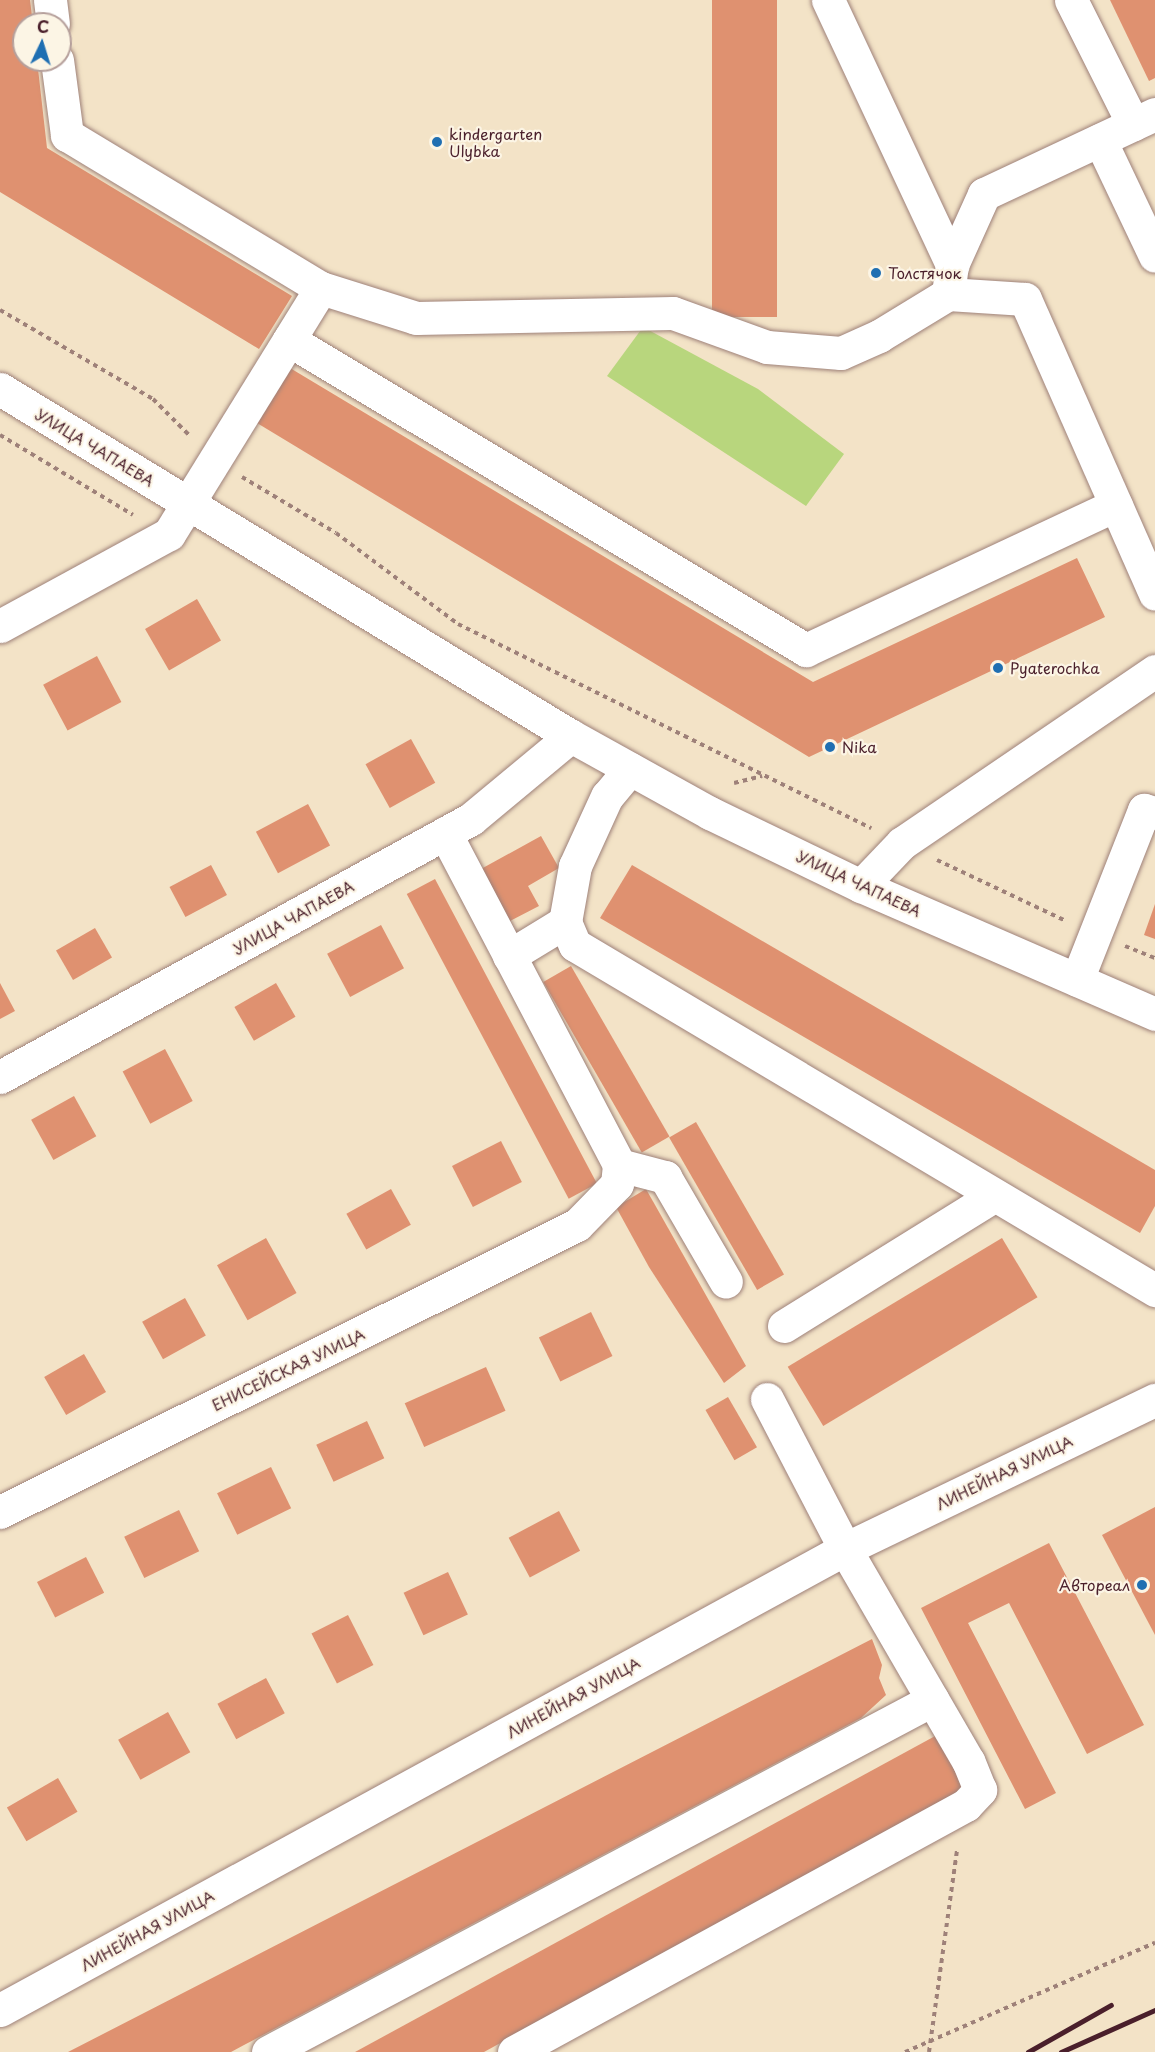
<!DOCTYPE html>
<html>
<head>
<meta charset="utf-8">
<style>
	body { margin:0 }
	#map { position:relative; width:1155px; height:2052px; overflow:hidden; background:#f3e3c7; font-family:"Playpen Sans",sans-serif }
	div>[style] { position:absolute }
	.green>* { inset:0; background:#b8d67d }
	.building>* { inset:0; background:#df9170; transform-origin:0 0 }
	.path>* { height:4px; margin-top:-2px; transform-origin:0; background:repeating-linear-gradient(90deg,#9e8179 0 4.5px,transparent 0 9px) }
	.roads { filter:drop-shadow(0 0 2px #9e8179) drop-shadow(0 0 2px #9e8179) }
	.minor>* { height:33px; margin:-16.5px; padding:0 16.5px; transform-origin:16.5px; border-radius:16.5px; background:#fff }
	.major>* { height:33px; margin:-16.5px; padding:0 16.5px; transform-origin:16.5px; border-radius:16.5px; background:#fff }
	.rail>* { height:4.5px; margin:-2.25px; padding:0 2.25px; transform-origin:2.25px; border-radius:2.25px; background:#4a1f2b }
	.dots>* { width:16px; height:16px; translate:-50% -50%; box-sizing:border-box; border:3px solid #fcf5e5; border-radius:50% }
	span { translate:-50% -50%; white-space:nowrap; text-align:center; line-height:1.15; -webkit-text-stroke:4.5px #fcf5e5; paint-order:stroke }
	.poi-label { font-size:15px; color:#4a1f2b }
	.left { translate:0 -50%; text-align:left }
	.right { translate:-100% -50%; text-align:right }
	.street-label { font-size:15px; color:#4a1f2b }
	.north { position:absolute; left:12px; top:12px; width:60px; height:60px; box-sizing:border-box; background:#fcf5e5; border:2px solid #b59f9b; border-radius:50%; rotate:4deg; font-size:16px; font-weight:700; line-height:24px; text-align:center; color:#4a1f2b }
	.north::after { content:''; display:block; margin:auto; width:21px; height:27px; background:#1f6fb2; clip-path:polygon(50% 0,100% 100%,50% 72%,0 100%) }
</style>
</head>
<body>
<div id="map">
	<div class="green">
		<i style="clip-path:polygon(643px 327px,758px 389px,844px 454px,806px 506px,607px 376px)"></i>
	</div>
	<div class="building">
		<i style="clip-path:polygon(0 0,30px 0,33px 24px,24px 24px,24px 60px,37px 60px,47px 148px,292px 296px,259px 349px,0 192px)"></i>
		<i style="left:712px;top:0;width:65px;height:317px"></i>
		<i style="clip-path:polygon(1110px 0,1155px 0,1155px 78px,1149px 81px)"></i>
		<i style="clip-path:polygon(290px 368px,813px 682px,1077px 558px,1105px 617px,809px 757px,257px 423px)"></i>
		<i style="left:197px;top:599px;width:48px;height:60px;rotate:60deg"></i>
		<i style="left:97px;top:656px;width:52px;height:61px;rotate:62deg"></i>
		<i style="left:411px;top:739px;width:50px;height:52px;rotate:61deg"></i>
		<i style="left:308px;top:804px;width:47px;height:59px;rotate:62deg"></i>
		<i style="clip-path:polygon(541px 836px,559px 868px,528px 886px,539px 906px,510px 921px,481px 869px)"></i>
		<i style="left:211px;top:865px;width:34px;height:47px;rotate:62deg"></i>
		<i style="clip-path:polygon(632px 865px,1155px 1170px,1155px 1206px,1140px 1233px,600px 918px)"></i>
		<i style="left:435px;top:879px;width:345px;height:32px;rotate:62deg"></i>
		<i style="clip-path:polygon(1155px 904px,1155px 939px,1144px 935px)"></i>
		<i style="left:381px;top:925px;width:49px;height:61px;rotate:62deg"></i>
		<i style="left:95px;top:928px;width:34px;height:45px;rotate:60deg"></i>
		<i style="left:571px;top:966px;width:197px;height:32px;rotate:60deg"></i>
		<i style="clip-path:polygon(0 983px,15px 1011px,0 1019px)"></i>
		<i style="left:276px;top:983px;width:39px;height:48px;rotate:60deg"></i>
		<i style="left:165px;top:1049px;width:59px;height:48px;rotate:62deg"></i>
		<i style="left:74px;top:1096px;width:46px;height:49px;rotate:61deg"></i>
		<i style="left:696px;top:1122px;width:176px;height:31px;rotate:60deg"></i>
		<i style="left:501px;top:1141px;width:46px;height:55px;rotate:63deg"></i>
		<i style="left:391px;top:1189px;width:41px;height:51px;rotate:61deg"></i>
		<i style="clip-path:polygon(646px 1189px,746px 1366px,724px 1383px,649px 1267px,616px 1207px)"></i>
		<i style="left:266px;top:1238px;width:63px;height:56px;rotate:61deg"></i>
		<i style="left:1002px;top:1238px;width:69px;height:250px;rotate:59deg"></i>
		<i style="left:185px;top:1298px;width:43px;height:49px;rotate:61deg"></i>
		<i style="left:591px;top:1312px;width:49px;height:58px;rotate:64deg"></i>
		<i style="left:84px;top:1354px;width:44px;height:46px;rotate:60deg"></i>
		<i style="left:486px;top:1367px;width:48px;height:89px;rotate:66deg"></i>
		<i style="left:728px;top:1397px;width:58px;height:26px;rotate:60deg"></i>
		<i style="left:367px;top:1421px;width:41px;height:56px;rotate:65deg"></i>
		<i style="left:271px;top:1467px;width:46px;height:60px;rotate:64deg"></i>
		<i style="clip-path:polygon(1155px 1507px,1155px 1635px,1102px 1535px)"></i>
		<i style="left:179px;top:1510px;width:46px;height:61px;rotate:64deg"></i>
		<i style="left:559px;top:1511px;width:45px;height:57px;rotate:62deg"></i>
		<i style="clip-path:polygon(1049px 1543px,1144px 1725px,1087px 1754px,1009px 1603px,968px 1623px,1056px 1793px,1025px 1809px,921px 1608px)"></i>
		<i style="left:86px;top:1557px;width:40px;height:55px;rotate:63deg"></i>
		<i style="left:448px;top:1572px;width:47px;height:49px;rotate:65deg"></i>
		<i style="left:348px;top:1615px;width:56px;height:41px;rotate:63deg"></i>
		<i style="clip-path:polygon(872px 1639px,882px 1665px,879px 1678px,886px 1695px,861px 1718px,244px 2045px,231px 2052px,68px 2052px)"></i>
		<i style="left:266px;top:1678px;width:40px;height:55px;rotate:62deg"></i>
		<i style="left:168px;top:1712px;width:46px;height:57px;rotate:61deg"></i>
		<i style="clip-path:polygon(937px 1735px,969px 1788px,484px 2052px,355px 2052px)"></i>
		<i style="left:58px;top:1778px;width:39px;height:59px;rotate:60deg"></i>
	</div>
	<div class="path">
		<i style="left:0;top:310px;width:177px;rotate:30.2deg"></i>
		<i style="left:153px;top:399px;width:52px;rotate:45deg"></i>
		<i style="left:0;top:435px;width:155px;rotate:31deg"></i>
		<i style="left:242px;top:477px;width:109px;rotate:30.8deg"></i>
		<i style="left:336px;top:533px;width:152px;rotate:36.7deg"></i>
		<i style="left:458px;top:624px;width:461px;rotate:26.3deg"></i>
		<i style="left:734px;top:783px;width:29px;rotate:-14deg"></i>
		<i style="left:937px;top:860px;width:143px;rotate:25.3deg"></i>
		<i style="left:1125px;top:946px;width:32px;rotate:22deg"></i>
		<i style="left:905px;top:2052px;width:273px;rotate:-23.6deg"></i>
		<i style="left:929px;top:2052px;width:204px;rotate:-82.1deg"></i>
	</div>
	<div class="roads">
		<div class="minor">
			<i style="left:50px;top:0;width:24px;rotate:83deg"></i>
			<i style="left:828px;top:0;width:293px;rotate:64.9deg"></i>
			<i style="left:1071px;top:0;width:139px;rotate:63.4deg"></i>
			<i style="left:57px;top:60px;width:76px;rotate:82.4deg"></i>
			<i style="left:67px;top:135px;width:297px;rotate:31.1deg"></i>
			<i style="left:321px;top:288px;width:100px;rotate:17.5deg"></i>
			<i style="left:416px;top:318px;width:257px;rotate:-1.1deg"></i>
			<i style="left:673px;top:313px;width:100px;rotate:19.9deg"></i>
			<i style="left:767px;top:347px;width:74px;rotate:4.6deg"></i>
			<i style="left:841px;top:353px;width:42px;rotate:-24.1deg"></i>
			<i style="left:879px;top:336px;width:81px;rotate:-31.3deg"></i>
			<i style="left:1155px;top:114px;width:189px;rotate:154.9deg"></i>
			<i style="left:984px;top:194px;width:78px;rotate:114.3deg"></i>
			<i style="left:952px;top:265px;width:29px;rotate:98deg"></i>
			<i style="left:948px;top:294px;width:77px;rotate:3.7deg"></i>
			<i style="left:1025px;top:299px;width:322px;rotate:66.2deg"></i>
			<i style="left:1100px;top:140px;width:128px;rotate:64.6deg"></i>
			<i style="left:289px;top:340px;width:603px;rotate:30.95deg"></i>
			<i style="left:806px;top:650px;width:342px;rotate:-25.1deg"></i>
			<i style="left:0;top:626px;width:192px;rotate:-28.6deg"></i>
			<i style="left:169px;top:534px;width:289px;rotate:-58.3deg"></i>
			<i style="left:630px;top:769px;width:35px;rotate:130deg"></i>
			<i style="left:607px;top:796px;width:77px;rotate:114.6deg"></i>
			<i style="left:575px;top:866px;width:57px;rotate:100.1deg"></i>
			<i style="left:565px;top:922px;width:25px;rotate:67deg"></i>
			<i style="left:575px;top:945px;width:675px;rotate:30.75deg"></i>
			<i style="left:445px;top:833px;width:375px;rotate:62.3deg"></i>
			<i style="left:619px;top:1165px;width:48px;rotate:14.6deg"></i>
			<i style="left:665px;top:1177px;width:121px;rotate:59.8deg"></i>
			<i style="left:861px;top:886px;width:59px;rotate:-46.4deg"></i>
			<i style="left:902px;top:843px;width:306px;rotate:-34.2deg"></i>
			<i style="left:509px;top:956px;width:66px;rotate:-31.3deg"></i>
			<i style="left:1077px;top:980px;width:183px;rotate:-68.5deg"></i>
			<i style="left:1144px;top:810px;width:11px;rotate:15deg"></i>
			<i style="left:0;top:1077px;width:537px;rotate:-28.71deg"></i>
			<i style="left:471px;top:819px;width:130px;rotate:-39.7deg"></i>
			<i style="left:784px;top:1326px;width:247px;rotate:-31.8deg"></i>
			<i style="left:0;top:1512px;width:644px;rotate:-26.45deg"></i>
			<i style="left:577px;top:1225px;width:57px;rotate:-45.7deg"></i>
			<i style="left:617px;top:1184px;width:19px;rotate:-84deg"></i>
			<i style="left:0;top:2010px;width:963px;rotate:-28.62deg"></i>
			<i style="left:845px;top:1549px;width:344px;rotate:-25.7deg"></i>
			<i style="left:268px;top:2052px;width:752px;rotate:-27.93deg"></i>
			<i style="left:514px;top:2052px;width:515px;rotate:-28.65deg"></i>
			<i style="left:966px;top:1805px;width:21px;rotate:-47deg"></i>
			<i style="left:980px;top:1790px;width:31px;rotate:-112deg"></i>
			<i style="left:968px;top:1761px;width:245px;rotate:-120.1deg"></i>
			<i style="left:845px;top:1549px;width:169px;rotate:-117.5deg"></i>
		</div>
		<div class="major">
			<i style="left:0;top:389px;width:668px;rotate:31.29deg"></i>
			<i style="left:571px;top:736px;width:159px;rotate:29deg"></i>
			<i style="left:710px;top:813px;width:168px;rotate:25.8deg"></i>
			<i style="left:861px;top:886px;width:321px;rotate:23.5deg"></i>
		</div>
	</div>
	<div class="rail">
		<i style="left:1028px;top:2052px;width:95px;rotate:-29.5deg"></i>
		<i style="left:1061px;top:2052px;width:103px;rotate:-24.1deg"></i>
	</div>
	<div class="dots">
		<i style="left:437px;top:142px;background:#1f6fb2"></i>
		<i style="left:876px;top:273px;background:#1f6fb2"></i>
		<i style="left:998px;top:668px;background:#1f6fb2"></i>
		<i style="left:830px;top:747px;background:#1f6fb2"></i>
		<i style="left:1142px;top:1585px;background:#1f6fb2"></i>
	</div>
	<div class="poi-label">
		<span class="left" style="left:449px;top:142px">kindergarten<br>Ulybka</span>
		<span class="left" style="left:888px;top:273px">Толстячок</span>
		<span class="left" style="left:1010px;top:668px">Pyaterochka</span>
		<span class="left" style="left:842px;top:747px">Nika</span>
		<span class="right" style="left:1130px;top:1585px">Автореал</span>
	</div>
	<div class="street-label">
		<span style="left:95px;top:447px;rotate:31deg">УЛИЦА ЧАПАЕВА</span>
		<span style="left:859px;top:883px;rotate:25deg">УЛИЦА ЧАПАЕВА</span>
		<span style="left:293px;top:917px;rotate:-29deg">УЛИЦА ЧАПАЕВА</span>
		<span style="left:288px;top:1369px;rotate:-26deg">ЕНИСЕЙСКАЯ УЛИЦА</span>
		<span style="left:1004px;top:1472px;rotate:-26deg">ЛИНЕЙНАЯ УЛИЦА</span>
		<span style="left:573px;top:1697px;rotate:-29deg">ЛИНЕЙНАЯ УЛИЦА</span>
		<span style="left:147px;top:1930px;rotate:-29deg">ЛИНЕЙНАЯ УЛИЦА</span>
	</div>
	<div class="north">С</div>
</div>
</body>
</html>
